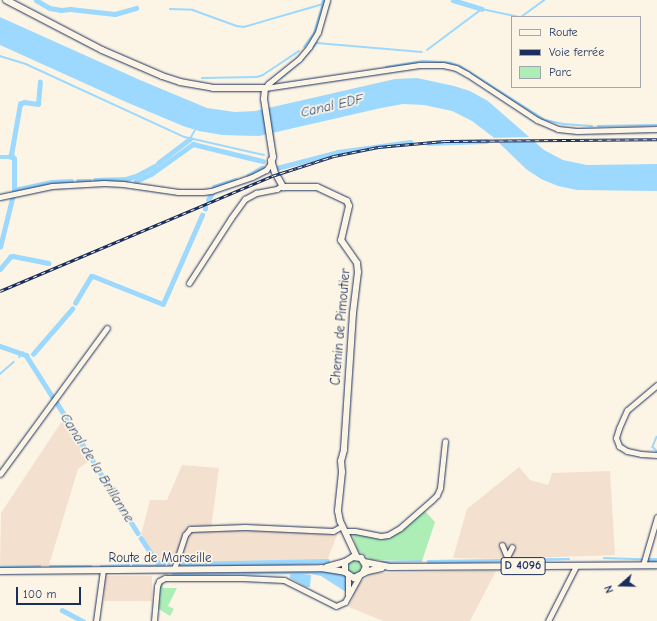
<!DOCTYPE html>
<html>
<head>
<meta charset="utf-8">
<style>
	body { margin:0 }
	#map { position:relative; width:657px; height:621px; overflow:hidden; background:#fcf5e5; font-family:"Comic Neue",sans-serif }
	div>[style] { position:absolute }
	.built>* { inset:0; background:#f4e0ce; transform-origin:0 0 }
	.green>* { inset:0; background:#adedb6 }
	.round { border-radius:50% }
	.water>* { inset:0; background:#9dd9fe }
	.pier>* { inset:0; background:#fcf5e5 }
	.stream>* { height:1.5px; margin:-0.75px; padding:0 0.75px; transform-origin:0.75px; border-radius:0.75px; background:#9dd9fe }
	.canal>* { height:4.5px; margin:-2.25px; padding:0 2.25px; transform-origin:2.25px; border-radius:2.25px; background:#9dd9fe }
	.roads { filter:drop-shadow(0 0 1px #1b2f5e) drop-shadow(0 0 1px #1b2f5e) }
	.minor>* { height:5px; margin:-2.5px; padding:0 2.5px; transform-origin:2.5px; border-radius:2.5px; background:#fcf5e5 }
	.major>* { height:6px; margin:-3px; padding:0 3px; transform-origin:3px; border-radius:3px; background:#fcf5e5 }
	.rail>* { height:3px; margin-top:-1.5px; transform-origin:0; background:repeating-linear-gradient(90deg,#fcf5e5 0 4.5px,#1b2f5e 0 9px); box-sizing:border-box; border-block:1px solid #1b2f5e }
	span { translate:-50% -50%; white-space:nowrap; text-align:center; line-height:1.15; -webkit-text-stroke:3.5px #fcf5e5; paint-order:stroke }
	.shield-label span { padding:1px 3px; background:#fcf5e5; border:1px solid; border-radius:3px; -webkit-text-stroke-width:0 }
	.shield-label { font-size:12px; color:#1b2f5e; font-weight:700 }
	.street-label { font-size:13px; color:#1b2f5e }
	.water-label { font-size:14px; color:#35517e; font-style:italic }
	.legend { position:absolute; left:511px; top:16px; width:130px; height:72px; box-sizing:border-box; background:#fcf5e5; border:1px solid #a2a6af; margin:0; padding:5px 7px; list-style:none; font-size:12px; color:#1b2f5e }
	.legend li { display:flex; align-items:center; gap:8px; height:20px }
	.legend b { width:20px; border:1px solid #a2a6af }
	.north { position:absolute; left:601px; top:565px; width:40px; height:40px; -webkit-text-stroke:3px #fcf5e5; paint-order:stroke; rotate:250deg; font-size:11px; font-weight:700; line-height:16px; text-align:center; color:#1b2f5e }
	.north::after { content:''; display:block; margin:auto; width:14px; height:18px; background:#1b2f5e; clip-path:polygon(50% 0,100% 100%,50% 72%,0 100%) }
	.scale { position:absolute; left:16px; top:587px; width:65px; height:18px; box-sizing:border-box; border:2px solid #1b2f5e; border-top:0; padding-left:5px; font-size:12px; line-height:14px; white-space:nowrap; color:#1b2f5e; -webkit-text-stroke:3px #fcf5e5; paint-order:stroke }
</style>
</head>
<body>
<div id="map">
	<div class="built">
		<i style="clip-path:polygon(64px 418px,90px 460px,78px 469px,49px 565px,0 567px,1px 513px)"></i>
		<i style="clip-path:polygon(182px 465px,219px 468px,211px 529px,338px 532px,327px 561px,159px 563px,141px 535px,150px 500px,167px 500px)"></i>
		<i style="clip-path:polygon(519px 467px,530px 480px,548px 485px,552px 473px,610px 471px,615px 555px,501px 559px,453px 558px,467px 509px)"></i>
		<i style="clip-path:polygon(496px 571px,470px 621px,383px 621px,349px 607px,358px 584px,373px 573px)"></i>
		<i style="left:104px;top:576px;width:48px;height:25px"></i>
	</div>
	<div class="green">
		<i style="clip-path:polygon(424px 510px,435px 522px,422px 561px,371px 560px,358px 551px,352px 534px,383px 538px,391px 537px)"></i>
		<i class="round" style="left:348px;top:560px;width:14px;height:14px"></i>
		<i style="clip-path:polygon(163px 583px,163px 588px,177px 588px,168px 606px,174px 609px,170px 616px,157px 608px,159px 588px)"></i>
	</div>
	<div class="water">
		<i style="clip-path:polygon(0 17px,140px 80px,207px 108px,235px 112px,255px 111px,395px 79px,417px 78px,454px 86px,470px 91px,488px 101px,544px 150px,563px 160px,587px 165px,657px 164px,657px 191px,577px 190px,558px 186px,541px 179px,526px 169px,493px 137px,472px 121px,452px 111px,424px 105px,403px 104px,381px 108px,259px 136px,222px 135px,199px 131px,183px 126px,126px 102px,0 45px)"></i>
		<i style="clip-path:polygon(330px 571px,345px 576px,347px 581px,346px 592px,321px 576px,311px 574px,312px 572px)"></i>
		<i style="clip-path:polygon(293px 573px,311px 575px,310px 587px,306px 587px,290px 578px,290px 575px)"></i>
	</div>
	<div class="pier">
		<i style="clip-path:polygon(532px 137px,537px 142px,495px 142px,490px 138px)"></i>
	</div>
	<div class="stream">
		<i style="left:170px;top:9px;width:23px;rotate:2deg"></i>
		<i style="left:193px;top:10px;width:47px;rotate:20deg"></i>
		<i style="left:237px;top:26px;width:7px;rotate:8deg"></i>
		<i style="left:244px;top:27px;width:82px;rotate:-16.2deg"></i>
		<i style="left:304px;top:47px;width:17px;rotate:-54deg"></i>
		<i style="left:314px;top:33px;width:30px;rotate:-73deg"></i>
		<i style="left:427px;top:50px;width:69px;rotate:-36.7deg"></i>
		<i style="left:482px;top:9px;width:40px;rotate:12deg"></i>
		<i style="left:521px;top:17px;width:29px;rotate:-36deg"></i>
		<i style="left:0;top:56px;width:27px;rotate:17deg"></i>
		<i style="left:26px;top:64px;width:175px;rotate:24.7deg"></i>
		<i style="left:185px;top:137px;width:81px;rotate:12.8deg"></i>
		<i style="left:386px;top:67px;width:39px;rotate:-9deg"></i>
		<i style="left:425px;top:61px;width:26px;rotate:4deg"></i>
		<i style="left:451px;top:63px;width:9px;rotate:18deg"></i>
		<i style="left:460px;top:66px;width:101px;rotate:32.4deg"></i>
		<i style="left:545px;top:120px;width:19px;rotate:12deg"></i>
		<i style="left:564px;top:124px;width:28px;rotate:4deg"></i>
		<i style="left:202px;top:78px;width:55px;rotate:-1deg"></i>
		<i style="left:257px;top:77px;width:6px;rotate:-18deg"></i>
		<i style="left:263px;top:75px;width:43px;rotate:-33.7deg"></i>
		<i style="left:281px;top:78px;width:28px;rotate:-41deg"></i>
		<i style="left:302px;top:60px;width:23px;rotate:-49deg"></i>
		<i style="left:317px;top:43px;width:105px;rotate:4.9deg"></i>
		<i style="left:598px;top:126px;width:59px;rotate:-1deg"></i>
		<i style="left:273px;top:133px;width:12px;rotate:85deg"></i>
		<i style="left:190px;top:139px;width:10px;rotate:-61deg"></i>
		<i style="left:19px;top:357px;width:6px;rotate:-45deg"></i>
		<i style="left:0;top:374px;width:18px;rotate:-41deg"></i>
		<i style="left:657px;top:437px;width:11px;rotate:112deg"></i>
		<i style="left:653px;top:447px;width:6px;rotate:45deg"></i>
		<i style="left:652px;top:542px;width:17px;rotate:103deg"></i>
		<i style="left:648px;top:559px;width:9px"></i>
		<i style="left:604px;top:558px;width:38px;rotate:2deg"></i>
		<i style="left:510px;top:560px;width:57px;rotate:-1deg"></i>
		<i style="left:428px;top:561px;width:74px;rotate:-0.8deg"></i>
		<i style="left:649px;top:561px;width:8px"></i>
		<i style="left:381px;top:562px;width:40px;rotate:-1.4deg"></i>
		<i style="left:428px;top:563px;width:141px;rotate:-1.6deg"></i>
		<i style="left:133px;top:565px;width:33px;rotate:2deg"></i>
		<i style="left:50px;top:566px;width:41px"></i>
		<i style="left:101px;top:566px;width:28px;rotate:-2deg"></i>
		<i style="left:183px;top:566px;width:112px;rotate:-1deg"></i>
		<i style="left:295px;top:564px;width:2px;rotate:-90deg"></i>
		<i style="left:0;top:567px;width:40px;rotate:-1.4deg"></i>
		<i style="left:173px;top:574px;width:140px;rotate:-0.4deg"></i>
	</div>
	<div class="canal">
		<i style="left:36px;top:0;width:16px;rotate:30deg"></i>
		<i style="left:50px;top:8px;width:11px;rotate:10deg"></i>
		<i style="left:61px;top:10px;width:9px;rotate:-6deg"></i>
		<i style="left:70px;top:9px;width:45px;rotate:6.3deg"></i>
		<i style="left:115px;top:14px;width:22px;rotate:-16deg"></i>
		<i style="left:453px;top:0;width:30px;rotate:17deg"></i>
		<i style="left:323px;top:4px;width:4px;rotate:-76deg"></i>
		<i style="left:428px;top:143px;width:58px;rotate:-2deg"></i>
		<i style="left:0;top:157px;width:10px"></i>
		<i style="left:10px;top:157px;width:2px;rotate:-63deg"></i>
		<i style="left:158px;top:163px;width:40px;rotate:-37deg"></i>
		<i style="left:277px;top:168px;width:63px;rotate:-14.7deg"></i>
		<i style="left:338px;top:152px;width:73px;rotate:-7.9deg"></i>
		<i style="left:248px;top:176px;width:16px;rotate:-30deg"></i>
		<i style="left:95px;top:180px;width:31px;rotate:-2deg"></i>
		<i style="left:126px;top:179px;width:10px;rotate:-17deg"></i>
		<i style="left:136px;top:176px;width:21px;rotate:-28deg"></i>
		<i style="left:78px;top:181px;width:12px"></i>
		<i style="left:136px;top:181px;width:17px;rotate:-25deg"></i>
		<i style="left:151px;top:174px;width:52px;rotate:-35.5deg"></i>
		<i style="left:193px;top:144px;width:72px;rotate:13.7deg"></i>
		<i style="left:214px;top:187px;width:22px;rotate:-18deg"></i>
		<i style="left:14px;top:190px;width:31px;rotate:-90deg"></i>
		<i style="left:14px;top:159px;width:5px;rotate:-127deg"></i>
		<i style="left:11px;top:155px;width:52px;rotate:-80deg"></i>
		<i style="left:20px;top:104px;width:4px;rotate:-27deg"></i>
		<i style="left:24px;top:102px;width:14px;rotate:8deg"></i>
		<i style="left:38px;top:104px;width:22px;rotate:-85deg"></i>
		<i style="left:14px;top:190px;width:38px;rotate:-12deg"></i>
		<i style="left:51px;top:182px;width:20px;rotate:-3deg"></i>
		<i style="left:208px;top:200px;width:6px;rotate:-59deg"></i>
		<i style="left:205px;top:209px;width:2px;rotate:-90deg"></i>
		<i style="left:0;top:247px;width:54px;rotate:-76deg"></i>
		<i style="left:0;top:269px;width:16px;rotate:-50deg"></i>
		<i style="left:10px;top:257px;width:3px;rotate:-18deg"></i>
		<i style="left:13px;top:256px;width:36px;rotate:11deg"></i>
		<i style="left:75px;top:303px;width:31px;rotate:-59deg"></i>
		<i style="left:91px;top:276px;width:2px"></i>
		<i style="left:93px;top:276px;width:75px;rotate:21.8deg"></i>
		<i style="left:163px;top:304px;width:97px;rotate:-66.3deg"></i>
		<i style="left:0;top:346px;width:28px;rotate:19deg"></i>
		<i style="left:26px;top:355px;width:49px;rotate:57.6deg"></i>
		<i style="left:33px;top:354px;width:60px;rotate:-49.1deg"></i>
		<i style="left:57px;top:403px;width:153px;rotate:58.1deg"></i>
		<i style="left:141px;top:538px;width:29px;rotate:56deg"></i>
		<i style="left:157px;top:562px;width:11px;rotate:10deg"></i>
		<i style="left:182px;top:564px;width:145px;rotate:-1.2deg"></i>
		<i style="left:62px;top:610px;width:24px;rotate:28deg"></i>
	</div>
	<div class="roads">
		<div class="minor">
			<i style="left:265px;top:88px;width:156px;rotate:-8.5deg"></i>
			<i style="left:419px;top:65px;width:24px"></i>
			<i style="left:443px;top:65px;width:13px;rotate:13deg"></i>
			<i style="left:456px;top:68px;width:13px;rotate:29deg"></i>
			<i style="left:467px;top:74px;width:84px;rotate:33.3deg"></i>
			<i style="left:537px;top:120px;width:23px;rotate:23deg"></i>
			<i style="left:558px;top:129px;width:19px;rotate:6deg"></i>
			<i style="left:577px;top:131px;width:80px;rotate:-1.4deg"></i>
			<i style="left:265px;top:88px;width:5px;rotate:-53deg"></i>
			<i style="left:268px;top:84px;width:40px;rotate:-39deg"></i>
			<i style="left:299px;top:59px;width:16px;rotate:-50deg"></i>
			<i style="left:309px;top:47px;width:17px;rotate:-59deg"></i>
			<i style="left:318px;top:32px;width:33px;rotate:-74deg"></i>
			<i style="left:0;top:197px;width:53px;rotate:-11.9deg"></i>
			<i style="left:52px;top:186px;width:52px;rotate:-3.3deg"></i>
			<i style="left:104px;top:183px;width:19px;rotate:3deg"></i>
			<i style="left:123px;top:184px;width:56px;rotate:8.3deg"></i>
			<i style="left:178px;top:192px;width:25px"></i>
			<i style="left:203px;top:192px;width:8px;rotate:-7deg"></i>
			<i style="left:211px;top:191px;width:43px;rotate:-18.9deg"></i>
			<i style="left:252px;top:177px;width:16px;rotate:-27deg"></i>
			<i style="left:266px;top:170px;width:9px;rotate:-54deg"></i>
			<i style="left:189px;top:283px;width:77px;rotate:-57.1deg"></i>
			<i style="left:231px;top:218px;width:24px;rotate:-54deg"></i>
			<i style="left:245px;top:199px;width:13px;rotate:-29deg"></i>
			<i style="left:256px;top:193px;width:21px;rotate:-11deg"></i>
			<i style="left:277px;top:189px;width:5px;rotate:-37deg"></i>
			<i style="left:657px;top:385px;width:39px;rotate:140deg"></i>
			<i style="left:627px;top:410px;width:20px;rotate:114deg"></i>
			<i style="left:619px;top:428px;width:10px;rotate:107deg"></i>
			<i style="left:616px;top:438px;width:9px;rotate:69deg"></i>
			<i style="left:619px;top:446px;width:9px;rotate:32deg"></i>
			<i style="left:627px;top:451px;width:14px;rotate:12deg"></i>
			<i style="left:641px;top:454px;width:16px;rotate:4deg"></i>
			<i style="left:0;top:474px;width:181px;rotate:-53.8deg"></i>
			<i style="left:346px;top:531px;width:9px"></i>
			<i style="left:355px;top:531px;width:26px;rotate:11deg"></i>
			<i style="left:381px;top:536px;width:7px;rotate:-8deg"></i>
			<i style="left:388px;top:535px;width:14px;rotate:-30deg"></i>
			<i style="left:400px;top:528px;width:43px;rotate:-41.2deg"></i>
			<i style="left:432px;top:500px;width:7px;rotate:-45deg"></i>
			<i style="left:437px;top:495px;width:8px;rotate:-67deg"></i>
			<i style="left:440px;top:488px;width:47px;rotate:-83.9deg"></i>
			<i style="left:502px;top:545px;width:13px;rotate:67deg"></i>
			<i style="left:507px;top:557px;width:9px;rotate:103deg"></i>
			<i style="left:507px;top:557px;width:11px;rotate:-63deg"></i>
			<i style="left:643px;top:565px;width:50px;rotate:-73.7deg"></i>
			<i style="left:174px;top:569px;width:36px;rotate:-72deg"></i>
			<i style="left:185px;top:535px;width:8px;rotate:-50deg"></i>
			<i style="left:190px;top:529px;width:55px;rotate:-2.1deg"></i>
			<i style="left:245px;top:527px;width:88px;rotate:2.6deg"></i>
			<i style="left:333px;top:531px;width:10px;rotate:-29deg"></i>
			<i style="left:348px;top:594px;width:19px;rotate:-90deg"></i>
			<i style="left:96px;top:621px;width:51px;rotate:-82.2deg"></i>
			<i style="left:154px;top:621px;width:35px;rotate:-85deg"></i>
			<i style="left:157px;top:586px;width:5px;rotate:-68deg"></i>
			<i style="left:159px;top:581px;width:7px;rotate:-27deg"></i>
			<i style="left:165px;top:578px;width:77px"></i>
			<i style="left:242px;top:578px;width:42px;rotate:2.7deg"></i>
			<i style="left:284px;top:580px;width:58px;rotate:26.6deg"></i>
			<i style="left:336px;top:606px;width:10px;rotate:-24deg"></i>
			<i style="left:345px;top:602px;width:29px;rotate:-61deg"></i>
			<i style="left:548px;top:621px;width:62px;rotate:-63deg"></i>
		</div>
		<div class="major">
			<i style="left:6px;top:0;width:108px;rotate:27.5deg"></i>
			<i style="left:102px;top:50px;width:65px;rotate:23.4deg"></i>
			<i style="left:162px;top:76px;width:19px;rotate:18deg"></i>
			<i style="left:180px;top:82px;width:34px;rotate:10deg"></i>
			<i style="left:213px;top:88px;width:52px"></i>
			<i style="left:265px;top:88px;width:11px;rotate:95deg"></i>
			<i style="left:264px;top:99px;width:59px;rotate:81.2deg"></i>
			<i style="left:273px;top:157px;width:6px;rotate:108deg"></i>
			<i style="left:271px;top:160px;width:14px;rotate:73deg"></i>
			<i style="left:277px;top:176px;width:13px;rotate:61deg"></i>
			<i style="left:283px;top:187px;width:34px"></i>
			<i style="left:317px;top:187px;width:33px;rotate:25deg"></i>
			<i style="left:347px;top:201px;width:5px;rotate:68deg"></i>
			<i style="left:349px;top:206px;width:35px;rotate:103deg"></i>
			<i style="left:341px;top:240px;width:28px;rotate:55deg"></i>
			<i style="left:357px;top:263px;width:9px;rotate:84deg"></i>
			<i style="left:358px;top:272px;width:41px;rotate:97deg"></i>
			<i style="left:353px;top:313px;width:137px;rotate:93.8deg"></i>
			<i style="left:344px;top:450px;width:11px;rotate:105deg"></i>
			<i style="left:341px;top:461px;width:11px;rotate:85deg"></i>
			<i style="left:342px;top:472px;width:39px;rotate:96deg"></i>
			<i style="left:338px;top:511px;width:10px;rotate:79deg"></i>
			<i style="left:340px;top:521px;width:40px;rotate:65deg"></i>
			<i style="left:364px;top:562px;width:25px;rotate:11deg"></i>
			<i style="left:389px;top:567px;width:268px;rotate:-0.4deg"></i>
			<i style="left:327px;top:567px;width:19px;rotate:-16deg"></i>
			<i style="left:0;top:571px;width:321px;rotate:-0.5deg"></i>
			<i style="left:321px;top:568px;width:24px;rotate:9deg"></i>
			<i style="left:363px;top:573px;width:8px;rotate:-67deg"></i>
			<i style="left:366px;top:566px;width:9px;rotate:-122deg"></i>
			<i style="left:361px;top:558px;width:8px;rotate:-173deg"></i>
			<i style="left:353px;top:557px;width:9px;rotate:148deg"></i>
			<i style="left:345px;top:562px;width:10px;rotate:90deg"></i>
			<i style="left:345px;top:572px;width:11px;rotate:34deg"></i>
			<i style="left:354px;top:578px;width:16px;rotate:-27deg"></i>
			<i style="left:368px;top:571px;width:14px;rotate:-12deg"></i>
		</div>
	</div>
	<div class="rail">
		<i style="left:0;top:291px;width:295px;rotate:-22.9deg"></i>
		<i style="left:272px;top:176px;width:65px;rotate:-17.9deg"></i>
		<i style="left:334px;top:156px;width:45px;rotate:-11.6deg"></i>
		<i style="left:378px;top:147px;width:67px;rotate:-5.1deg"></i>
		<i style="left:445px;top:141px;width:212px;rotate:-0.5deg"></i>
	</div>
	<div class="shield-label">
		<span style="left:523px;top:566px">D 4096</span>
	</div>
	<div class="street-label">
		<span style="left:341px;top:327px;rotate:-85deg">Chemin de Pimoutier</span>
		<span style="left:160px;top:558px">Route de Marseille</span>
	</div>
	<div class="water-label">
		<span style="left:332px;top:106px;rotate:-13deg">Canal EDF</span>
		<span style="left:97px;top:468px;rotate:58deg">Canal de la Brillanne</span>
	</div>
	<ul class="legend">
	<li><b style="height:5px;background:#fcf5e5"></b>Route</li>
	<li><b style="height:5px;background:#1b2f5e"></b>Voie ferrée</li>
	<li><b style="height:11px;background:#adedb6"></b>Parc</li>
	</ul>
	<div class="north">N</div>
	<div class="scale">100 m</div>
</div>
</body>
</html>
